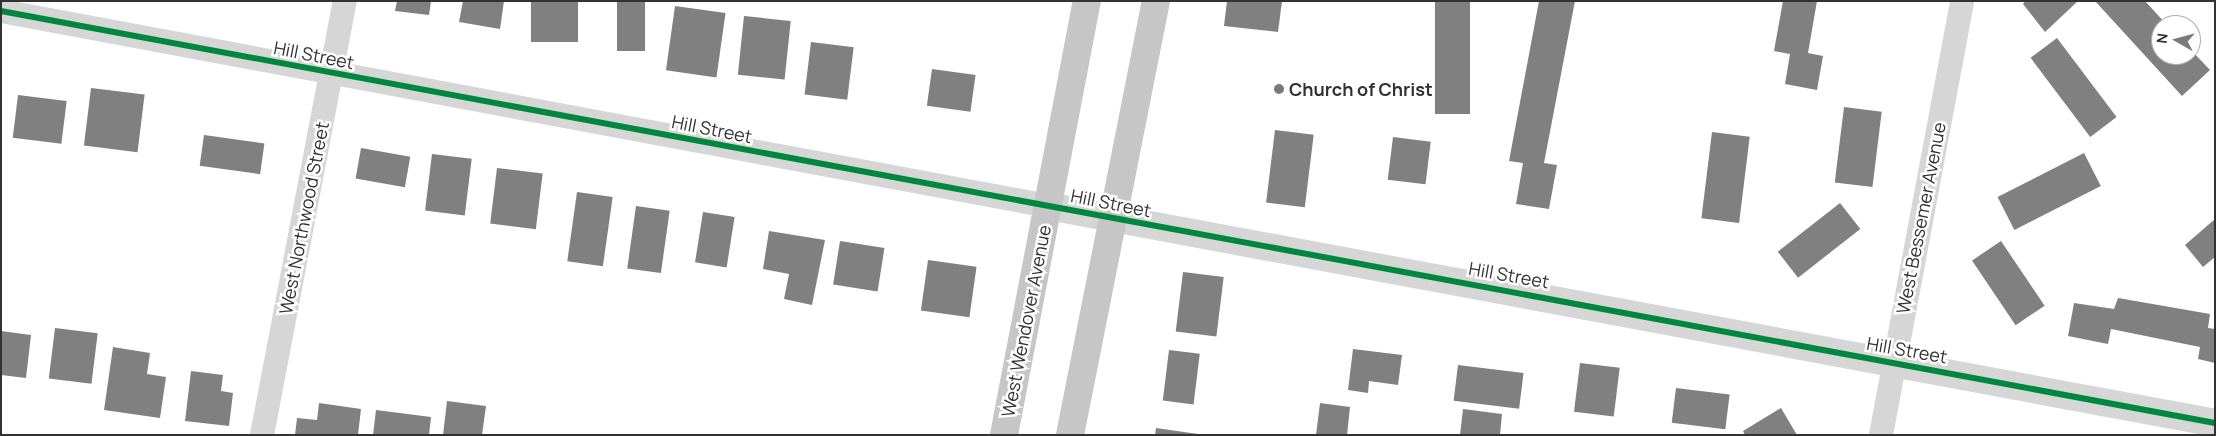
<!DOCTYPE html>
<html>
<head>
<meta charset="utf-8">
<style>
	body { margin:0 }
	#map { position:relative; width:2216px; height:436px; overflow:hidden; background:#fff; font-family:Manrope,sans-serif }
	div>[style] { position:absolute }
	.building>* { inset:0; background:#808080; transform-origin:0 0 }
	.minor>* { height:24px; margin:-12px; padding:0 12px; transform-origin:12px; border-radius:12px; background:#d6d6d6 }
	.tertiary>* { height:28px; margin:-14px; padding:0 14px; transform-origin:14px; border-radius:14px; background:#d6d6d6 }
	.trunk>* { height:28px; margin:-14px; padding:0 14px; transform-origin:14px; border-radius:14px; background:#c6c6c6 }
	.cycleway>* { height:6px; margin:-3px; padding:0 3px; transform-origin:3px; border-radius:3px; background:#00873e }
	.dots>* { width:14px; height:14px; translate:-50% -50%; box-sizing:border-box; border:2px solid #fff; border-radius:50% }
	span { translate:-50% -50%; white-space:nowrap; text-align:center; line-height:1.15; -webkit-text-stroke:5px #fff; paint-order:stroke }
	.street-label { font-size:18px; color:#323232 }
	.poi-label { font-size:18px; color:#323232; font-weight:700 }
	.left { translate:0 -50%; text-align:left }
	.frame { position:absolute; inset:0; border:2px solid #323232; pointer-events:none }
	.north { position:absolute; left:2151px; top:15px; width:50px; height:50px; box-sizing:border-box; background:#fff; border:1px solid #adadad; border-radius:50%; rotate:277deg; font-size:14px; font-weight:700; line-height:20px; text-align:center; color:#323232 }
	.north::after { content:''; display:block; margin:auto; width:18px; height:22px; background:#7a7a7a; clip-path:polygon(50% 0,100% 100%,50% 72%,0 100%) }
</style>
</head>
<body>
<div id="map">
	<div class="building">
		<i style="clip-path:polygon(397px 1px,431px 1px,429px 15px,395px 11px)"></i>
		<i style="clip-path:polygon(463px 1px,504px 1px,500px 29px,459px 22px)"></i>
		<i style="left:531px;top:1px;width:47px;height:41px"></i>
		<i style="left:617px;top:1px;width:28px;height:50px"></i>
		<i style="clip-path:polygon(1227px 1px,1282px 1px,1278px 32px,1224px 26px)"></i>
		<i style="left:1435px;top:1px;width:35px;height:113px"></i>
		<i style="clip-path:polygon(1539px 1px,1575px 1px,1544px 163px,1557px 165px,1549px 209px,1516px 204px,1523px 163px,1509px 161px)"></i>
		<i style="clip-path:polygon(1783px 1px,1817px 1px,1808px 53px,1823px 56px,1817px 90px,1785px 84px,1790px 54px,1774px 51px)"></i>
		<i style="clip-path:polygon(2025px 1px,2078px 1px,2045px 32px,2023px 4px)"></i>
		<i style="clip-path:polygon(2095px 1px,2145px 1px,2167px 25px,2161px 25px,2161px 55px,2191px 55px,2191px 50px,2210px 70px,2182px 96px)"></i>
		<i style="left:675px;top:6px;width:51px;height:65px;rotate:8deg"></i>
		<i style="left:744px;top:16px;width:47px;height:59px;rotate:6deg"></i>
		<i style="left:2057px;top:38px;width:99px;height:33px;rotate:53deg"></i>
		<i style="left:811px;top:42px;width:43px;height:53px;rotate:7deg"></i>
		<i style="left:932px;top:69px;width:44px;height:37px;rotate:8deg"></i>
		<i style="left:91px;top:88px;width:54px;height:58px;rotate:7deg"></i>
		<i style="left:18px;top:95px;width:49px;height:43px;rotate:7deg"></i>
		<i style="left:1844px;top:107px;width:38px;height:76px;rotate:7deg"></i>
		<i style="left:1275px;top:130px;width:39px;height:73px;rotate:7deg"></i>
		<i style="left:1712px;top:132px;width:38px;height:87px;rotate:7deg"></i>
		<i style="left:204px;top:135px;width:61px;height:31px;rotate:8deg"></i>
		<i style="left:1393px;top:137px;width:38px;height:43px;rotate:7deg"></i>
		<i style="left:361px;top:148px;width:50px;height:31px;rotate:10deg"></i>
		<i style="left:2084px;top:153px;width:37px;height:97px;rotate:63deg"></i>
		<i style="left:432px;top:154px;width:40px;height:57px;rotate:7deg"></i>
		<i style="left:497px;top:168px;width:46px;height:56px;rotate:7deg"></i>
		<i style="left:577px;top:192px;width:36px;height:70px;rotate:8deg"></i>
		<i style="left:1840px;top:203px;width:33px;height:79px;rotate:52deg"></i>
		<i style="left:636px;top:206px;width:34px;height:63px;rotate:8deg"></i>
		<i style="left:703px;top:212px;width:32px;height:51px;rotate:9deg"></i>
		<i style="clip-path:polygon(2215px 219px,2215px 257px,2203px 267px,2185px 245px)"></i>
		<i style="clip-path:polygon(769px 231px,825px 240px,812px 305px,784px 299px,789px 274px,763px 269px)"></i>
		<i style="left:840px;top:241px;width:45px;height:44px;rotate:9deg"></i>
		<i style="left:2001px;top:241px;width:78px;height:35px;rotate:56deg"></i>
		<i style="left:928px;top:260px;width:49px;height:51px;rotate:8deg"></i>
		<i style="left:1183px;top:272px;width:41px;height:60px;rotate:7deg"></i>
		<i style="clip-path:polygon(2118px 298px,2210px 314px,2208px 328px,2215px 329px,2215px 363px,2198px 359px,2200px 347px,2111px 329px,2108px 344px,2068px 336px,2074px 303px,2114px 309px)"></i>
		<i style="left:55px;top:328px;width:43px;height:51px;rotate:7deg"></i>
		<i style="clip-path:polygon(1px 331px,31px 335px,26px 378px,1px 375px)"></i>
		<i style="clip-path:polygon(113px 347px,150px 353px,147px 374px,166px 377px,160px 418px,104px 410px)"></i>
		<i style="clip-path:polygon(1353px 349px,1402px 355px,1398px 385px,1369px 381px,1368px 393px,1348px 390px)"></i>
		<i style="left:1169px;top:350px;width:31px;height:51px;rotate:7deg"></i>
		<i style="left:1580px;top:363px;width:40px;height:49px;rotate:7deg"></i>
		<i style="left:1458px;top:365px;width:66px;height:36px;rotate:7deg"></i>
		<i style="clip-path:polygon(191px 371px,223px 375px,221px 391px,233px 393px,229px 426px,185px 421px)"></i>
		<i style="left:1676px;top:388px;width:54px;height:35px;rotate:7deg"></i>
		<i style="clip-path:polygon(447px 401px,486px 406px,482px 435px,443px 435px)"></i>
		<i style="clip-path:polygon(319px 403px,361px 409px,358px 435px,295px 435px,297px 418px,317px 420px)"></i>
		<i style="clip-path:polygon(1320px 403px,1350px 407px,1347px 435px,1316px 435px)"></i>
		<i style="clip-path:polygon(1781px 408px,1797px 435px,1745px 435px,1743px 431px)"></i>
		<i style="clip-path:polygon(1463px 409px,1502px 414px,1500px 435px,1460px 435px)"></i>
		<i style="clip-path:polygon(376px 410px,431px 417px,429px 435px,373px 435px)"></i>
		<i style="clip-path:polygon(1156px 428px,1198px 434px,1197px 435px,1155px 435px)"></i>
	</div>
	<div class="minor">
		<i style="left:1px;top:11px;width:1065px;rotate:10.55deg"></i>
		<i style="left:262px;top:435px;width:442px;rotate:-79.2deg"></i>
		<i style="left:1881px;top:435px;width:441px;rotate:-79.4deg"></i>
	</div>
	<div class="tertiary">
		<i style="left:1048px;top:206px;width:1187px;rotate:10.53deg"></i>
	</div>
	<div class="trunk">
		<i style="left:1004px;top:435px;width:442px;rotate:-79.2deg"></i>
		<i style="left:1070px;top:435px;width:442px;rotate:-78.8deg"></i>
	</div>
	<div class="cycleway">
		<i style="left:1px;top:11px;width:2252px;rotate:10.54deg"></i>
	</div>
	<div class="dots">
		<i style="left:1279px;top:89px;background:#7a7a7a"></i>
	</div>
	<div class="street-label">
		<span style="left:314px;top:55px;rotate:11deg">Hill Street</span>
		<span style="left:712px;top:129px;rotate:11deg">Hill Street</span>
		<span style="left:1111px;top:203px;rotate:11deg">Hill Street</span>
		<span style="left:304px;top:218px;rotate:-79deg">West Northwood Street</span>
		<span style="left:1921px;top:218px;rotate:-79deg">West Bessemer Avenue</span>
		<span style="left:1509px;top:275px;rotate:10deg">Hill Street</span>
		<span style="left:1026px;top:321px;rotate:-79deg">West Wendover Avenue</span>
		<span style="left:1907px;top:350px;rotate:10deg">Hill Street</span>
	</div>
	<div class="poi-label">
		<span class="left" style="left:1289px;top:89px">Church of Christ</span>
	</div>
	<div class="frame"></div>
	<div class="north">N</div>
</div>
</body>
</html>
